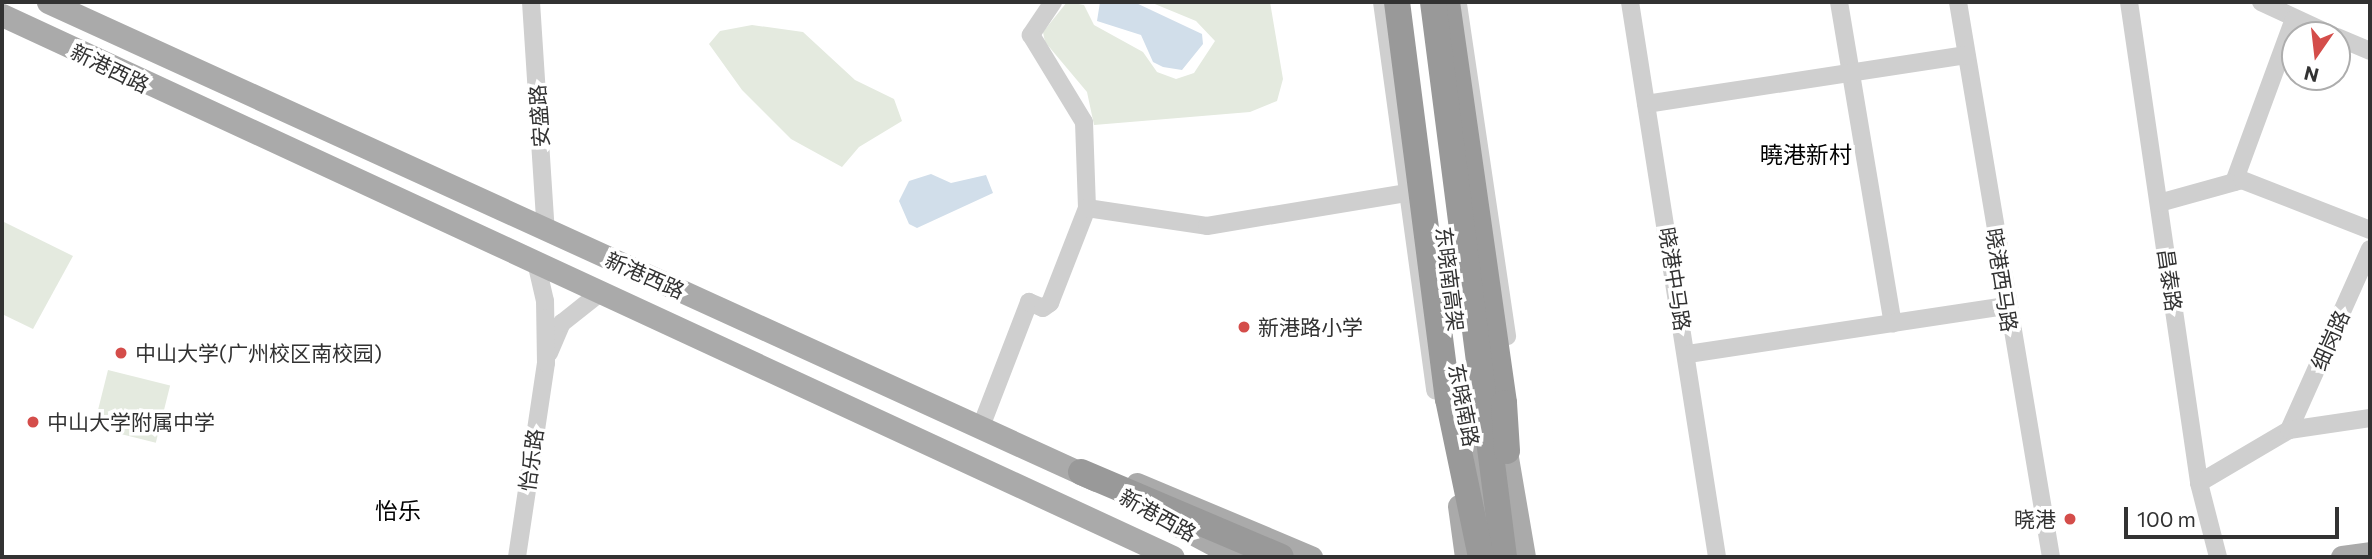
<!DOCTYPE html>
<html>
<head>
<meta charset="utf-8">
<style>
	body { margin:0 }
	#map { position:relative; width:2372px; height:559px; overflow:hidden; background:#fff; font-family:Commissioner,"Noto Sans SC",sans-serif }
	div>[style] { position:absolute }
	.green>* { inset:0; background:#e4eadf; transform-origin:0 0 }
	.water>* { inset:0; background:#d1deea }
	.minor>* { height:18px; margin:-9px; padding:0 9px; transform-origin:9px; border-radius:9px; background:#cfcfcf }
	.major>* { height:23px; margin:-11.5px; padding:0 11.5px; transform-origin:11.5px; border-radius:11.5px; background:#aaa }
	.highway>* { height:26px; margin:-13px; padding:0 13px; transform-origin:13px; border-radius:13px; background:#999 }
	.highway-bridge>* { height:26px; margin:-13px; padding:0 13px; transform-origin:13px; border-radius:13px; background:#999 }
	.dots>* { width:19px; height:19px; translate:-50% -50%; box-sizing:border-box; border:4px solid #fff; border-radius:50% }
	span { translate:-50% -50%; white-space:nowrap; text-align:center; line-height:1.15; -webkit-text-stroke:7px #fff; paint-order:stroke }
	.street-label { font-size:21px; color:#323232 }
	.poi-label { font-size:21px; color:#323232 }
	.left { translate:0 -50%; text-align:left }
	.right { translate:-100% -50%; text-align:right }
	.neighbourhood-label { font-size:23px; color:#000 }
	.frame { position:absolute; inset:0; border:4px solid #323232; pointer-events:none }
	.north { position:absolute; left:2281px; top:21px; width:70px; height:70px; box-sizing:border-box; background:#fff; border:2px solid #adadad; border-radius:50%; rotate:194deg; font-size:19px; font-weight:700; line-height:28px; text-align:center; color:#323232 }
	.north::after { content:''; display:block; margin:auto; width:24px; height:32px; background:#d44d4a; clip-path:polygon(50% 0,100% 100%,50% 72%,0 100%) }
	.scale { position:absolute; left:2124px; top:507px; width:215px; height:32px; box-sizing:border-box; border:4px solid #323232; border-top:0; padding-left:9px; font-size:21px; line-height:24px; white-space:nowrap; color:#323232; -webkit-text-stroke:5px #fff; paint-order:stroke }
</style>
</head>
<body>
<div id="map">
	<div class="green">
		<i style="clip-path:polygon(1067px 2px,1084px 5px,1094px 25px,1143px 52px,1157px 72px,1176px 79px,1194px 73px,1215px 41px,1196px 21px,1150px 2px,1270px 2px,1283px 79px,1277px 101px,1250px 112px,1094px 125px,1087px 92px,1045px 42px,1043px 32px)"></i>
		<i style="clip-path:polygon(752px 25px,803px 32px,855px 80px,894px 99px,902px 121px,859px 147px,842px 167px,791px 139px,742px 90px,709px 44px,720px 31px)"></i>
		<i style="clip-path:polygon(2px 221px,73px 256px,33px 329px,2px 314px)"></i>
		<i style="left:108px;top:370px;width:64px;height:59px;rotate:14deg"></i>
	</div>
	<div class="water">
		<i style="clip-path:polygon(1100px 2px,1134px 2px,1202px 34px,1203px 44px,1182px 70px,1163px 67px,1153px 62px,1141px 35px,1097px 21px)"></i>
		<i style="clip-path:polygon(931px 174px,951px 183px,986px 175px,993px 193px,917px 228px,909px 224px,899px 201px,909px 181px)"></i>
	</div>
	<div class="minor">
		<i style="left:531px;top:2px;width:229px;rotate:86.3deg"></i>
		<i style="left:1053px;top:2px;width:40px;rotate:124deg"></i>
		<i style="left:1031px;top:35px;width:102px;rotate:58.7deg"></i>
		<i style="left:1084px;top:122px;width:86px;rotate:88deg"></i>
		<i style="left:1382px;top:2px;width:392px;rotate:82.2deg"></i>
		<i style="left:1630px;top:2px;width:562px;rotate:81.09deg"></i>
		<i style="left:1839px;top:2px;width:326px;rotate:80.5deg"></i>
		<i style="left:1958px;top:2px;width:563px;rotate:80.49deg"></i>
		<i style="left:2129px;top:2px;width:486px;rotate:81.7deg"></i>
		<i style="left:2199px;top:483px;width:76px;rotate:75.6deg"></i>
		<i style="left:2261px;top:2px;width:78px;rotate:24.9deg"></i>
		<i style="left:1458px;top:4px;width:336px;rotate:81.6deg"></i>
		<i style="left:2337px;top:37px;width:36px;rotate:23deg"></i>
		<i style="left:1646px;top:104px;width:324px;rotate:-8.7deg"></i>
		<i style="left:2234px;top:182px;width:174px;rotate:-69.8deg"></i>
		<i style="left:2159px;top:203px;width:86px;rotate:-15.5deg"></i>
		<i style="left:2242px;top:180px;width:137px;rotate:21.3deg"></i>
		<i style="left:549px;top:353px;width:33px;rotate:-67deg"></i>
		<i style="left:562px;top:323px;width:50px;rotate:-38.5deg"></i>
		<i style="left:1688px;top:354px;width:322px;rotate:-8.6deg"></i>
		<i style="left:982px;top:424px;width:131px;rotate:-68.9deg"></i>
		<i style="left:1029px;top:302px;width:15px;rotate:23deg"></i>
		<i style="left:1043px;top:308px;width:9px;rotate:-36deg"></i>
		<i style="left:1050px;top:303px;width:102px;rotate:-68.7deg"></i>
		<i style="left:1087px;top:208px;width:121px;rotate:8.5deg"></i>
		<i style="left:1207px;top:226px;width:203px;rotate:-9.4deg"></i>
		<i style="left:2289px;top:430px;width:198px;rotate:-65.9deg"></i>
		<i style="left:2199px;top:483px;width:104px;rotate:-30.5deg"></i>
		<i style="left:2289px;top:430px;width:82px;rotate:-8.4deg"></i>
		<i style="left:517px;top:557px;width:196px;rotate:-81.5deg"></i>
		<i style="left:546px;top:363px;width:62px;rotate:-90.9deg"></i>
		<i style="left:545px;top:301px;width:39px;rotate:-103deg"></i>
	</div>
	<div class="major">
		<i style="left:48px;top:2px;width:1152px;rotate:24.52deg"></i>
		<i style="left:2px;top:15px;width:1290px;rotate:24.84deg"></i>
		<i style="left:1457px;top:376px;width:148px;rotate:78.3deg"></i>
		<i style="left:1503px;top:434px;width:125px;rotate:80.3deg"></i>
		<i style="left:1137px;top:484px;width:189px;rotate:22.8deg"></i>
		<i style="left:1459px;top:506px;width:51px;rotate:82.2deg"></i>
		<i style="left:1166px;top:519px;width:81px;rotate:28.2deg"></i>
		<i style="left:2342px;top:557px;width:28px;rotate:-8deg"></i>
	</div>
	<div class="highway">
		<i style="left:1397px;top:2px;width:400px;rotate:82.7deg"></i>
		<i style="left:1447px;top:2px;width:405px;rotate:81.9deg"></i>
		<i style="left:1081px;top:472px;width:217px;rotate:23deg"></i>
	</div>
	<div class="highway-bridge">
		<i style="left:1433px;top:2px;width:560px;rotate:82.71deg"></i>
		<i style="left:1448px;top:399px;width:161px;rotate:78.2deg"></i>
		<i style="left:1504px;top:403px;width:48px;rotate:86.4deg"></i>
	</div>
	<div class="dots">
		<i style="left:1244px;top:327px;background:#d44d4a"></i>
		<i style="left:121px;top:353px;background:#d44d4a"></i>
		<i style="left:33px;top:422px;background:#d44d4a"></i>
		<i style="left:2070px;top:519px;background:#d44d4a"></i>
	</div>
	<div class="street-label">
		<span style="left:110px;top:68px;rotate:26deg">新港西路</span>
		<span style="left:539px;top:116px;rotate:-94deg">安盛路</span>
		<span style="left:645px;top:275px;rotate:24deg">新港西路</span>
		<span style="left:1450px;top:279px;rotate:83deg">东晓南高架</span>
		<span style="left:1675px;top:279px;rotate:81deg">晓港中马路</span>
		<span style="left:2002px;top:280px;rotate:81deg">晓港西马路</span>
		<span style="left:2170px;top:280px;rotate:82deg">昌泰路</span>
		<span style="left:2330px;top:340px;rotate:-66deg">细岗路</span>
		<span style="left:1464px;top:405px;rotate:79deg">东晓南路</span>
		<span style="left:531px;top:460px;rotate:-82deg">怡乐路</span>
		<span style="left:1158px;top:515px;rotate:29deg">新港西路</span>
	</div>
	<div class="poi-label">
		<span class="left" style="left:1258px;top:327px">新港路小学</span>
		<span class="left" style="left:135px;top:353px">中山大学(广州校区南校园)</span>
		<span class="left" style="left:47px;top:422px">中山大学附属中学</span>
		<span class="right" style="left:2056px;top:519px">晓港</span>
	</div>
	<div class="neighbourhood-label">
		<span style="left:1806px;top:154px">曉港新村</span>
		<span style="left:398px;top:510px">怡乐</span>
	</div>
	<div class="frame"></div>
	<div class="north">N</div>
	<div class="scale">100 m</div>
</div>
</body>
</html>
